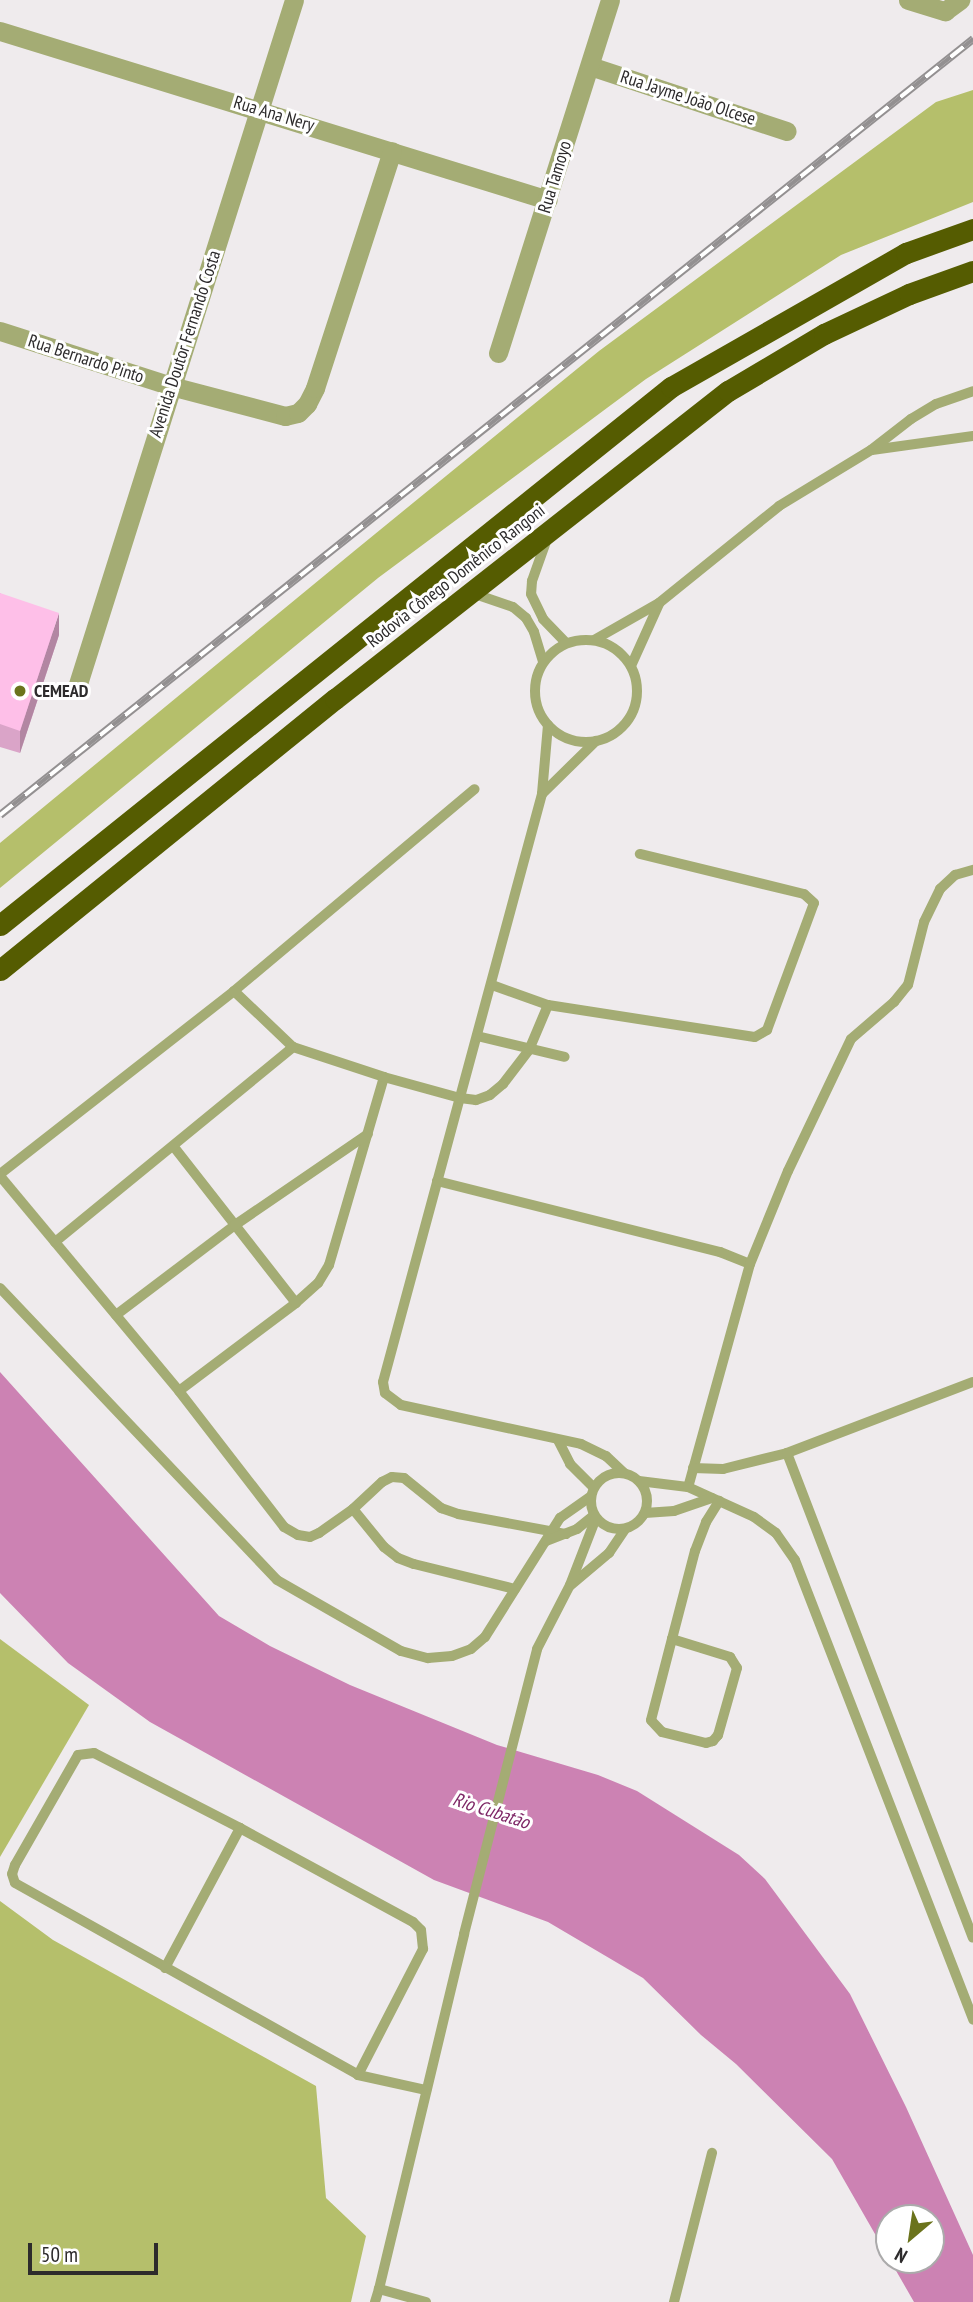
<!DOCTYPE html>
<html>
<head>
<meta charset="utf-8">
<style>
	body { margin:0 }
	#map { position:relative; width:973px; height:2302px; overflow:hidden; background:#efebed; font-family:"PT Sans Narrow",sans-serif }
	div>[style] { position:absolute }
	.forest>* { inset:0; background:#b5bf6b }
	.water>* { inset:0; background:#cc82b3 }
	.service>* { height:10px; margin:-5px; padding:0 5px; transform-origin:5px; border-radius:5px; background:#a4ac74 }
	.service>.ring { margin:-5px; padding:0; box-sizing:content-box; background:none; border:10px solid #a4ac74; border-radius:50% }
	.minor>* { height:19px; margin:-9.5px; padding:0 9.5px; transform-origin:9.5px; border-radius:9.5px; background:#a4ac74 }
	.tertiary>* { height:19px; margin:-9.5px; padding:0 9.5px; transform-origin:9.5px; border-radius:9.5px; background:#a4ac74 }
	.motorway>* { height:21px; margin:-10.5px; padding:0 10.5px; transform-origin:10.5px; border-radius:10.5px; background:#555c01 }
	.rail>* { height:8px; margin-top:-4px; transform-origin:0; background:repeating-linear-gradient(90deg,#fff 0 16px,#939091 0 32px); box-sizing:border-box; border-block:2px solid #939091 }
	.wall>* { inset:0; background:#daa4c8 }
	.shaded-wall>* { inset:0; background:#b286a2 }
	.building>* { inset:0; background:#febfe8 }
	.dots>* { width:19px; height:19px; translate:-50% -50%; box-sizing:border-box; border:4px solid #fff; border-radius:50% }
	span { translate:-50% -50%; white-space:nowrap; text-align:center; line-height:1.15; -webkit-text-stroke:6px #fff; paint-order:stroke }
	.street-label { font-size:18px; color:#2d2b2c }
	.poi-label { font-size:18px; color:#2d2b2c; font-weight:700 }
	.left { translate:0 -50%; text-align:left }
	.water-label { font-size:19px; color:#7e2766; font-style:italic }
	.north { position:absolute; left:875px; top:2204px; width:70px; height:70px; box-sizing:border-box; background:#fff; border:2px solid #abaaab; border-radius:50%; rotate:209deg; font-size:19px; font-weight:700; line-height:28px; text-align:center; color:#2d2b2c }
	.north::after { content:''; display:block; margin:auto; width:24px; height:32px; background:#6b731c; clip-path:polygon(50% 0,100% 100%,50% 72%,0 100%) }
	.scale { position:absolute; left:28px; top:2243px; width:130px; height:32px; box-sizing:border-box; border:4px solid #2d2b2c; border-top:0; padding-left:9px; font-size:21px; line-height:24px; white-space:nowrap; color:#2d2b2c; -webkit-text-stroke:5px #fff; paint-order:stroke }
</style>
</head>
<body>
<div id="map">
	<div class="forest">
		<i style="clip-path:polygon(973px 90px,973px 202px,841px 255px,646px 379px,378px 578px,0 888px,0 843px,353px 552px,599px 351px,936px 102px)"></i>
		<i style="clip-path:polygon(0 1639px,89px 1705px,0 1857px)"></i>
		<i style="clip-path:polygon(0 1901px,53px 1940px,316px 2086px,326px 2198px,366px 2236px,351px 2302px,0 2302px)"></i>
	</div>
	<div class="water">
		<i style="clip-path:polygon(evenodd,0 1372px,219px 1616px,270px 1646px,350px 1685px,497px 1745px,598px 1775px,637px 1791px,739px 1855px,765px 1879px,850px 1994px,906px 2107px,973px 2255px,973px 2302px,914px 2302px,832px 2159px,736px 2064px,701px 2035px,643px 1978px,548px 1922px,434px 1880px,150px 1722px,68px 1663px,0 1593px,0 1372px,889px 2218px,931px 2218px,931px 2260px,889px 2260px,889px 2218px)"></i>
	</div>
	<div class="service">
		<i style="left:872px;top:450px;width:102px;rotate:-7.9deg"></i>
		<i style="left:548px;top:536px;width:48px;rotate:109.6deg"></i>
		<i style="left:532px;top:581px;width:13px;rotate:94deg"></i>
		<i style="left:531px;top:594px;width:28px;rotate:64deg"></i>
		<i style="left:543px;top:619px;width:33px;rotate:46deg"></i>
		<i style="left:472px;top:593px;width:43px;rotate:18.9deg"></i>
		<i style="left:513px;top:607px;width:17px;rotate:40deg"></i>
		<i style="left:526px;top:618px;width:16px;rotate:60deg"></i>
		<i style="left:534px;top:632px;width:30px;rotate:73deg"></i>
		<i class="ring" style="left:535px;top:640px;width:92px;height:92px"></i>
		<i style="left:594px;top:640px;width:75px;rotate:-29.6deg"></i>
		<i style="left:659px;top:603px;width:154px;rotate:-38.9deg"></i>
		<i style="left:779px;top:506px;width:108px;rotate:-31.3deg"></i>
		<i style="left:871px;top:450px;width:51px;rotate:-37.8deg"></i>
		<i style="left:911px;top:419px;width:29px;rotate:-31deg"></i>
		<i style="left:936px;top:404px;width:39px;rotate:-19deg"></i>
		<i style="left:631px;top:666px;width:68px;rotate:-65.7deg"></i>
		<i style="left:548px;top:725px;width:69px;rotate:95deg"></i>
		<i style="left:542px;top:794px;width:609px;rotate:105.13deg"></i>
		<i style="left:383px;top:1382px;width:11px;rotate:80deg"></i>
		<i style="left:385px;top:1393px;width:20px;rotate:37deg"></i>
		<i style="left:401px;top:1405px;width:184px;rotate:12.2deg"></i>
		<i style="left:581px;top:1444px;width:28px;rotate:26deg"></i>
		<i style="left:606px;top:1456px;width:25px;rotate:43deg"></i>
		<i style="left:542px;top:794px;width:76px;rotate:-44.5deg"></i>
		<i style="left:492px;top:985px;width:59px;rotate:19.7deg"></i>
		<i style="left:548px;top:1005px;width:209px;rotate:8.8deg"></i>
		<i style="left:755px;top:1037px;width:14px;rotate:-30deg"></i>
		<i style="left:767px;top:1030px;width:135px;rotate:-69.7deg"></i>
		<i style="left:814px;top:903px;width:13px;rotate:-138deg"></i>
		<i style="left:804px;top:894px;width:169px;rotate:-166.3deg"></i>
		<i style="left:234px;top:991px;width:314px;rotate:-40deg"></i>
		<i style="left:548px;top:1005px;width:49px;rotate:112.9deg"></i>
		<i style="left:529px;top:1050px;width:43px;rotate:127.4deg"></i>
		<i style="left:503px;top:1084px;width:17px;rotate:140deg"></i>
		<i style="left:490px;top:1095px;width:15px;rotate:160deg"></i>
		<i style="left:476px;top:1100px;width:16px;rotate:-173deg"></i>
		<i style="left:460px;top:1098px;width:79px;rotate:-164.6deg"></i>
		<i style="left:384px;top:1077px;width:196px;rotate:106.3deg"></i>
		<i style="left:329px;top:1265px;width:21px;rotate:121deg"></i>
		<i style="left:318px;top:1283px;width:30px;rotate:138deg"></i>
		<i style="left:296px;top:1303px;width:146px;rotate:143.1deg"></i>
		<i style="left:179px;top:1391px;width:172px;rotate:52.3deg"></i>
		<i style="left:284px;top:1527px;width:16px;rotate:30deg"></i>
		<i style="left:298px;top:1535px;width:12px;rotate:9deg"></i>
		<i style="left:310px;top:1537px;width:10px;rotate:-24deg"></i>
		<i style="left:319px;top:1533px;width:42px;rotate:-35.2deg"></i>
		<i style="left:353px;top:1509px;width:40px;rotate:-43deg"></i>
		<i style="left:382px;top:1482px;width:11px;rotate:-27deg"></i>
		<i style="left:392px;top:1477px;width:12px;rotate:5deg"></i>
		<i style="left:404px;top:1478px;width:48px;rotate:39deg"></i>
		<i style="left:441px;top:1508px;width:18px;rotate:19deg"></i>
		<i style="left:458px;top:1514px;width:110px;rotate:10.5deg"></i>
		<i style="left:477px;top:1036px;width:90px;rotate:13.4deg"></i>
		<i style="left:174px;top:1147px;width:198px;rotate:52deg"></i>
		<i style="left:0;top:1174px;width:297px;rotate:-38deg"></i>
		<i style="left:234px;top:991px;width:81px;rotate:43.5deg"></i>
		<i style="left:293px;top:1047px;width:96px;rotate:18.2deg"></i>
		<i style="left:0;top:1176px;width:280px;rotate:50.2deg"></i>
		<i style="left:437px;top:1181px;width:292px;rotate:14.1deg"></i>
		<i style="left:720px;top:1252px;width:32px;rotate:22deg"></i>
		<i style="left:750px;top:1264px;width:231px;rotate:105.5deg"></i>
		<i style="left:55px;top:1242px;width:308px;rotate:-39.3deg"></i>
		<i style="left:750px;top:1264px;width:100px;rotate:-67.8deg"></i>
		<i style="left:788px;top:1171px;width:146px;rotate:-64.5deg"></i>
		<i style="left:851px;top:1039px;width:57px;rotate:-40.7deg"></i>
		<i style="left:894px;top:1002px;width:22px;rotate:-51deg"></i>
		<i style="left:908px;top:985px;width:65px;rotate:-75.7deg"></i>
		<i style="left:924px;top:922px;width:37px;rotate:-64deg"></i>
		<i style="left:940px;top:889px;width:21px;rotate:-43deg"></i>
		<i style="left:955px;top:875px;width:19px;rotate:-16deg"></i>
		<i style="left:0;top:1288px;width:402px;rotate:46.5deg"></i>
		<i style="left:277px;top:1580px;width:143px;rotate:29.8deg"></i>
		<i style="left:401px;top:1651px;width:28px;rotate:15deg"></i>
		<i style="left:428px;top:1658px;width:24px;rotate:-5deg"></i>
		<i style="left:452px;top:1656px;width:20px;rotate:-20deg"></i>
		<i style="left:471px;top:1649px;width:18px;rotate:-41deg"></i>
		<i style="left:485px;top:1637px;width:141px;rotate:-57.8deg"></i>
		<i style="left:560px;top:1518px;width:38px;rotate:-35deg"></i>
		<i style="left:116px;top:1315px;width:149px;rotate:-37.1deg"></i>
		<i style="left:235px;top:1225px;width:161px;rotate:-34.4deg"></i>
		<i style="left:558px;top:1440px;width:27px;rotate:63deg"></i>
		<i style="left:570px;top:1464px;width:33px;rotate:45deg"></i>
		<i style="left:787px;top:1453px;width:519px;rotate:69.02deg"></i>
		<i style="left:693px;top:1468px;width:30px;rotate:2deg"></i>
		<i style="left:723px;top:1469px;width:66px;rotate:-14deg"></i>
		<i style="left:787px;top:1453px;width:199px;rotate:-20.9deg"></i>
		<i class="ring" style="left:591px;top:1473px;width:46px;height:46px"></i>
		<i style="left:639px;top:1481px;width:49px;rotate:7deg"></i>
		<i style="left:688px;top:1487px;width:72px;rotate:24.4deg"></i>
		<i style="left:754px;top:1517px;width:27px;rotate:36deg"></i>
		<i style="left:776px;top:1533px;width:33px;rotate:55deg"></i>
		<i style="left:795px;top:1560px;width:493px;rotate:68.8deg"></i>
		<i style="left:353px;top:1509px;width:49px;rotate:50.8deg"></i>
		<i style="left:384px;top:1547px;width:18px;rotate:38deg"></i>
		<i style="left:398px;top:1558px;width:17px;rotate:21deg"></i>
		<i style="left:414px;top:1564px;width:104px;rotate:13.9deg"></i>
		<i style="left:645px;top:1513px;width:29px;rotate:-4deg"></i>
		<i style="left:674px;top:1511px;width:40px;rotate:-18.9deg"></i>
		<i style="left:546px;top:1541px;width:33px;rotate:-21deg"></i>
		<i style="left:577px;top:1529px;width:22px;rotate:-39deg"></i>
		<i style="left:571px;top:1585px;width:50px;rotate:-40.1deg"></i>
		<i style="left:609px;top:1553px;width:29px;rotate:-56deg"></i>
		<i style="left:672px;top:1639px;width:61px;rotate:17.2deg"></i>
		<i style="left:730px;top:1657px;width:13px;rotate:58deg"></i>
		<i style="left:737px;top:1668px;width:70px;rotate:105.8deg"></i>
		<i style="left:718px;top:1735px;width:8px;rotate:130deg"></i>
		<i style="left:713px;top:1741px;width:7px;rotate:164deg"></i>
		<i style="left:706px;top:1743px;width:45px;rotate:-166deg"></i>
		<i style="left:662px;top:1732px;width:16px;rotate:-133deg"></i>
		<i style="left:651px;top:1720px;width:84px;rotate:-75.5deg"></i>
		<i style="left:672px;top:1639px;width:91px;rotate:-75.4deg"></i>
		<i style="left:695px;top:1551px;width:31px;rotate:-69deg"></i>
		<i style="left:706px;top:1522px;width:25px;rotate:-58deg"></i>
		<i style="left:165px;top:1968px;width:159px;rotate:-61.8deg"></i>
		<i style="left:358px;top:2075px;width:142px;rotate:-62.7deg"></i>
		<i style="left:423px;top:1949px;width:19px;rotate:-96deg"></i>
		<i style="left:421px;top:1930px;width:11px;rotate:-135deg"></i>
		<i style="left:413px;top:1922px;width:197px;rotate:-151.5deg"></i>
		<i style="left:240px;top:1828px;width:164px;rotate:-152.8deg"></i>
		<i style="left:94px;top:1753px;width:16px;rotate:173deg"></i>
		<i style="left:78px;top:1755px;width:127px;rotate:119.8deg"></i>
		<i style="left:15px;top:1865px;width:9px;rotate:108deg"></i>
		<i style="left:12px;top:1874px;width:9px;rotate:72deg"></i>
		<i style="left:15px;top:1883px;width:393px;rotate:29.2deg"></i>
		<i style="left:358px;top:2075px;width:70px;rotate:12.4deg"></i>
		<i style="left:375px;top:2302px;width:14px;rotate:-73deg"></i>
		<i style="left:426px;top:2302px;width:49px;rotate:-164.5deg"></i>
		<i style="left:379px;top:2289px;width:365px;rotate:-76.5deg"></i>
		<i style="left:464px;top:1934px;width:294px;rotate:-75.6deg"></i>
		<i style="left:537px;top:1649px;width:72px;rotate:-62.7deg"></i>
		<i style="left:570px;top:1585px;width:72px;rotate:-68.8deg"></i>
		<i style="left:674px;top:2302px;width:154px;rotate:-75.7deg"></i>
	</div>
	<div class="minor">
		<i style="left:0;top:31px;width:573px;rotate:17.14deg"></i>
		<i style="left:590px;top:66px;width:207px;rotate:18.3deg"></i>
		<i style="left:0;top:331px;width:180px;rotate:17.8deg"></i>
		<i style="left:171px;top:386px;width:118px;rotate:14.7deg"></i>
		<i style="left:285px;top:416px;width:13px;rotate:-13deg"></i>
		<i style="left:298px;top:413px;width:13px;rotate:-45deg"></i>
		<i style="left:307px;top:404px;width:18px;rotate:-63deg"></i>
		<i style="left:315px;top:388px;width:249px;rotate:-72deg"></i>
		<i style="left:498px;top:353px;width:370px;rotate:-72.4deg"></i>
		<i style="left:77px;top:687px;width:720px;rotate:-72.47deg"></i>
	</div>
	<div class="tertiary">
		<i style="left:908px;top:0;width:39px;rotate:17deg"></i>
		<i style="left:945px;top:11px;width:19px;rotate:-36deg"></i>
	</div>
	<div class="motorway">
		<i style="left:0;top:925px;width:860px;rotate:-38.72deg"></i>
		<i style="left:671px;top:387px;width:271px;rotate:-29.7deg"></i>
		<i style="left:906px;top:253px;width:71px;rotate:-19.7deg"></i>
		<i style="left:0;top:970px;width:431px;rotate:-39deg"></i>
		<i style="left:335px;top:699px;width:499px;rotate:-38.1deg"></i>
		<i style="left:728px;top:391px;width:112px;rotate:-30.7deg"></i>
		<i style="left:824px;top:334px;width:94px;rotate:-25.2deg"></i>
		<i style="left:909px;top:294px;width:68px;rotate:-19.8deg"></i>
	</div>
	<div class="rail">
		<i style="left:0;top:815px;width:1245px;rotate:-38.57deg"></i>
	</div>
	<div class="wall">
		<i style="clip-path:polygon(0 593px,59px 635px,20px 753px,0 747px)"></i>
	</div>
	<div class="shaded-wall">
		<i style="clip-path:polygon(59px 613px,59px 635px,20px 753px,20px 731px)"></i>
	</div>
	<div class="building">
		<i style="clip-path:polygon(0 593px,59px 613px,20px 731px,0 724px)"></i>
	</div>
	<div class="dots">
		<i style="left:20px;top:691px;background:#6b731c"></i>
	</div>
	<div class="street-label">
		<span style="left:688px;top:98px;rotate:18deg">Rua Jayme João Olcese</span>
		<span style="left:274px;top:114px;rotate:17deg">Rua Ana Nery</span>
		<span style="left:555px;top:177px;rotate:-73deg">Rua Tamoyo</span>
		<span style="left:185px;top:344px;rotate:-72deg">Avenida Doutor Fernando Costa</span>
		<span style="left:86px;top:359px;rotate:18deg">Rua Bernardo Pinto</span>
		<span style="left:456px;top:576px;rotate:-38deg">Rodovia Cônego Domênico Rangoni</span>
	</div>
	<div class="poi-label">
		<span class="left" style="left:34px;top:691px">CEMEAD</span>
	</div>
	<div class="water-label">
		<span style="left:491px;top:1811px;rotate:18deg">Rio Cubatão</span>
	</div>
	<div class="north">N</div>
	<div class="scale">50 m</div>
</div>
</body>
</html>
